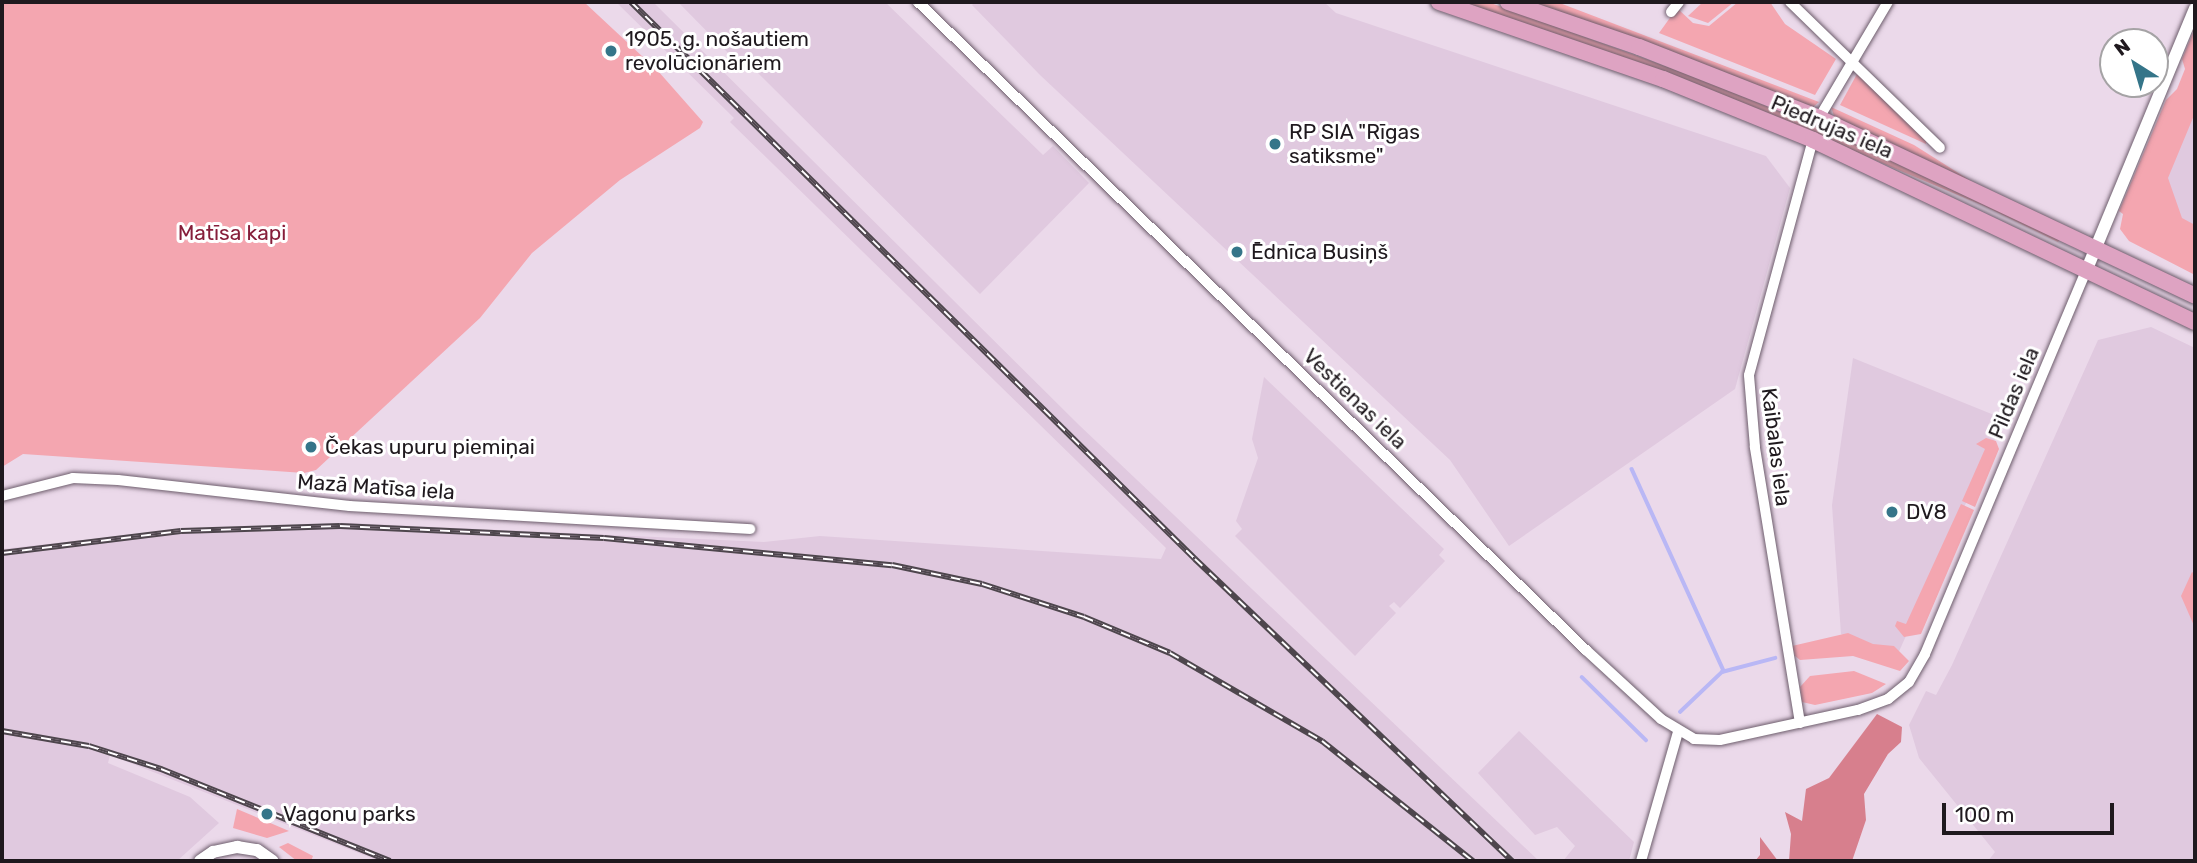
<!DOCTYPE html>
<html>
<head>
<meta charset="utf-8">
<style>
	body { margin:0 }
	#map { position:relative; width:2197px; height:863px; overflow:hidden; background:#ebd9ea; font-family:Rubik,sans-serif }
	div>[style] { position:absolute }
	.built>* { inset:0; background:#e0c9df }
	.green>* { inset:0; background:#f4a6b0 }
	.forest>* { inset:0; background:#d77f8d }
	.stream>* { height:3.5px; margin:-1.75px; padding:0 1.75px; transform-origin:1.75px; border-radius:1.75px; background:#b9b7f5 }
	.roads { filter:drop-shadow(0 0 2px #6d5d6c) drop-shadow(0 0 2px #6d5d6c) }
	.minor>* { height:10px; margin:-5px; padding:0 5px; transform-origin:5px; border-radius:5px; background:#fff }
	.tertiary>* { height:12px; margin:-6px; padding:0 6px; transform-origin:6px; border-radius:6px; background:#fff }
	.primary>* { height:16px; margin:-8px; padding:0 8px; transform-origin:8px; border-radius:8px; background:#dea3c2 }
	.rail>* { height:6px; margin-top:-3px; transform-origin:0; background:repeating-linear-gradient(90deg,#fff 0 10px,#4e464d 0 20px); box-sizing:border-box; border-block:2px solid #4e464d }
	.dots>* { width:19px; height:19px; translate:-50% -50%; box-sizing:border-box; border:4px solid #fff; border-radius:50% }
	span { translate:-50% -50%; white-space:nowrap; text-align:center; line-height:1.15; -webkit-text-stroke:6px #fff; paint-order:stroke }
	.poi-label { font-size:21px; color:#1f191e }
	.left { translate:0 -50%; text-align:left }
	.street-label { font-size:21px; color:#1f191e }
	.park-label { font-size:21px; color:#861e3a }
	.frame { position:absolute; inset:0; border:4px solid #1f191e; pointer-events:none }
	.north { position:absolute; left:2099px; top:28px; width:70px; height:70px; box-sizing:border-box; background:#fff; border:2px solid #a5a3a5; border-radius:50%; rotate:323deg; font-size:19px; font-weight:700; line-height:28px; text-align:center; color:#1f191e }
	.north::after { content:''; display:block; margin:auto; width:24px; height:32px; background:#357589; clip-path:polygon(50% 0,100% 100%,50% 72%,0 100%) }
	.scale { position:absolute; left:1942px; top:803px; width:172px; height:32px; box-sizing:border-box; border:4px solid #1f191e; border-top:0; padding-left:9px; font-size:21px; line-height:24px; white-space:nowrap; color:#1f191e; -webkit-text-stroke:5px #fff; paint-order:stroke }
</style>
</head>
<body>
<div id="map">
	<div class="built">
		<i style="clip-path:polygon(616px 2px,653px 2px,1079px 425px,1539px 861px,379px 861px,110px 755px,108px 763px,190px 797px,219px 823px,177px 861px,2px 861px,2px 549px,184px 529px,348px 523px,764px 542px,820px 536px,1161px 559px,1166px 548px,730px 122px,734px 118px)"></i>
		<i style="clip-path:polygon(678px 2px,885px 2px,1043px 155px,1053px 146px,1089px 183px,980px 294px,754px 69px,740px 65px)"></i>
		<i style="clip-path:polygon(975px 2px,1324px 2px,1336px 13px,1766px 156px,1790px 188px,1735px 389px,1509px 546px,1450px 460px,1040px 75px,972px 5px)"></i>
		<i style="clip-path:polygon(2195px 84px,2195px 227px,2180px 220px,2159px 173px)"></i>
		<i style="clip-path:polygon(2151px 327px,2195px 348px,2195px 861px,1988px 861px,1995px 852px,1919px 758px,1909px 725px,1926px 691px,1936px 695px,1952px 665px,2098px 340px)"></i>
		<i style="clip-path:polygon(1853px 358px,2004px 419px,1896px 658px,1841px 634px,1832px 505px)"></i>
		<i style="clip-path:polygon(1264px 377px,1444px 549px,1439px 555px,1445px 561px,1400px 608px,1394px 602px,1389px 606px,1396px 613px,1355px 656px,1235px 536px,1242px 529px,1236px 521px,1258px 458px,1252px 439px)"></i>
		<i style="clip-path:polygon(1519px 731px,1634px 842px,1629px 861px,1563px 861px,1575px 846px,1557px 827px,1535px 835px,1478px 773px)"></i>
	</div>
	<div class="green">
		<i style="clip-path:polygon(2px 2px,584px 2px,658px 71px,703px 122px,700px 128px,620px 180px,532px 253px,480px 318px,316px 470px,304px 473px,23px 454px,2px 467px)"></i>
		<i style="clip-path:polygon(1462px 2px,1488px 2px,1698px 78px,1892px 158px,2060px 239px,2058px 242px,1984px 206px,1692px 83px)"></i>
		<i style="clip-path:polygon(1529px 2px,1557px 2px,1819px 102px,1812px 108px)"></i>
		<i style="clip-path:polygon(1703px 2px,1734px 2px,1708px 23px,1688px 16px)"></i>
		<i style="clip-path:polygon(1738px 2px,1770px 2px,1785px 24px,1836px 59px,1815px 95px,1659px 33px,1677px 8px,1693px 23px,1709px 26px)"></i>
		<i style="clip-path:polygon(2195px 28px,2195px 113px,2168px 178px,2182px 218px,2195px 225px,2195px 275px,2129px 241px,2120px 229px,2123px 214px,2119px 211px,2166px 100px,2177px 89px,2185px 69px,2182px 59px)"></i>
		<i style="clip-path:polygon(1857px 74px,1926px 140px,1926px 144px,1840px 105px)"></i>
		<i style="clip-path:polygon(1831px 107px,1914px 145px,1979px 186px,1835px 119px)"></i>
		<i style="clip-path:polygon(1986px 438px,1996px 441px,1999px 449px,1975px 507px,1962px 501px,1985px 449px,1976px 444px)"></i>
		<i style="clip-path:polygon(1961px 504px,1974px 510px,1921px 634px,1904px 637px,1895px 626px,1897px 621px,1906px 624px)"></i>
		<i style="clip-path:polygon(2192px 572px,2195px 574px,2195px 628px,2181px 596px)"></i>
		<i style="clip-path:polygon(1848px 633px,1873px 644px,1894px 646px,1909px 661px,1900px 671px,1853px 656px,1800px 660px,1795px 656px,1792px 646px)"></i>
		<i style="clip-path:polygon(1854px 671px,1886px 684px,1872px 693px,1815px 705px,1802px 702px,1800px 687px,1810px 676px)"></i>
		<i style="clip-path:polygon(237px 809px,268px 822px,289px 831px,267px 838px,233px 828px)"></i>
		<i style="clip-path:polygon(288px 843px,313px 856px,311px 861px,297px 861px,279px 847px)"></i>
	</div>
	<div class="forest">
		<i style="clip-path:polygon(1877px 714px,1902px 727px,1901px 742px,1888px 754px,1864px 794px,1866px 820px,1852px 861px,1789px 861px,1791px 834px,1785px 812px,1802px 821px,1806px 789px,1829px 778px)"></i>
		<i style="clip-path:polygon(1760px 837px,1778px 861px,1755px 861px,1760px 855px)"></i>
	</div>
	<div class="stream">
		<i style="left:1632px;top:469px;width:222px;rotate:65.5deg"></i>
		<i style="left:1582px;top:677px;width:90px;rotate:44.5deg"></i>
		<i style="left:1680px;top:712px;width:58px;rotate:-43.6deg"></i>
		<i style="left:1722px;top:672px;width:55px;rotate:-14.8deg"></i>
	</div>
	<div class="roads">
		<div class="minor">
			<i style="left:918px;top:2px;width:931px;rotate:44.13deg"></i>
			<i style="left:1586px;top:650px;width:102px;rotate:42.6deg"></i>
			<i style="left:1661px;top:719px;width:39px;rotate:31deg"></i>
			<i style="left:1694px;top:739px;width:26px;rotate:2deg"></i>
			<i style="left:1720px;top:740px;width:141px;rotate:-12.3deg"></i>
			<i style="left:1858px;top:710px;width:32px;rotate:-20deg"></i>
			<i style="left:1888px;top:699px;width:27px;rotate:-39deg"></i>
			<i style="left:1909px;top:682px;width:32px;rotate:-60deg"></i>
			<i style="left:1925px;top:654px;width:418px;rotate:-67.2deg"></i>
			<i style="left:1790px;top:2px;width:209px;rotate:44.2deg"></i>
			<i style="left:1671px;top:12px;width:13px;rotate:-51deg"></i>
			<i style="left:1819px;top:118px;width:135px;rotate:-59.3deg"></i>
			<i style="left:2px;top:496px;width:73px;rotate:-14.2deg"></i>
			<i style="left:73px;top:478px;width:45px;rotate:2.5deg"></i>
			<i style="left:118px;top:480px;width:233px;rotate:6.4deg"></i>
			<i style="left:350px;top:506px;width:401px;rotate:3.3deg"></i>
			<i style="left:1800px;top:723px;width:280px;rotate:-99.3deg"></i>
			<i style="left:1755px;top:447px;width:72px;rotate:-94.8deg"></i>
			<i style="left:1749px;top:375px;width:244px;rotate:-74.8deg"></i>
			<i style="left:1641px;top:861px;width:134px;rotate:-74deg"></i>
		</div>
		<div class="tertiary">
			<i style="left:2087px;top:269px;width:282px;rotate:-67.5deg"></i>
			<i style="left:200px;top:861px;width:16px;rotate:-35deg"></i>
			<i style="left:213px;top:852px;width:25px;rotate:-12deg"></i>
			<i style="left:237px;top:847px;width:20px;rotate:9deg"></i>
			<i style="left:257px;top:850px;width:19px;rotate:35deg"></i>
		</div>
		<div class="primary">
			<i style="left:1439px;top:2px;width:237px;rotate:19deg"></i>
			<i style="left:1663px;top:79px;width:162px;rotate:22.1deg"></i>
			<i style="left:1813px;top:140px;width:423px;rotate:25.5deg"></i>
			<i style="left:1508px;top:2px;width:139px;rotate:19deg"></i>
			<i style="left:1639px;top:47px;width:193px;rotate:21.5deg"></i>
			<i style="left:1819px;top:118px;width:416px;rotate:25.3deg"></i>
		</div>
	</div>
	<div class="rail">
		<i style="left:631px;top:2px;width:793px;rotate:44.64deg"></i>
		<i style="left:1195px;top:559px;width:438px;rotate:43.6deg"></i>
		<i style="left:2px;top:553px;width:180px;rotate:-7deg"></i>
		<i style="left:181px;top:531px;width:159px;rotate:-1.8deg"></i>
		<i style="left:340px;top:526px;width:264px;rotate:2.6deg"></i>
		<i style="left:604px;top:538px;width:289px;rotate:5.4deg"></i>
		<i style="left:892px;top:565px;width:92px;rotate:11.9deg"></i>
		<i style="left:982px;top:584px;width:107px;rotate:17.9deg"></i>
		<i style="left:1084px;top:617px;width:93px;rotate:22.7deg"></i>
		<i style="left:1170px;top:653px;width:176px;rotate:30.1deg"></i>
		<i style="left:1322px;top:741px;width:193px;rotate:38.5deg"></i>
		<i style="left:2px;top:731px;width:88px;rotate:9.8deg"></i>
		<i style="left:89px;top:746px;width:76px;rotate:17.7deg"></i>
		<i style="left:161px;top:769px;width:247px;rotate:21.9deg"></i>
	</div>
	<div class="dots">
		<i style="left:611px;top:51px;background:#357589"></i>
		<i style="left:1275px;top:144px;background:#357589"></i>
		<i style="left:1237px;top:252px;background:#357589"></i>
		<i style="left:311px;top:447px;background:#357589"></i>
		<i style="left:1892px;top:512px;background:#357589"></i>
		<i style="left:267px;top:814px;background:#357589"></i>
	</div>
	<div class="poi-label">
		<span class="left" style="left:625px;top:51px">1905. g. nošautiem<br>revolūcionāriem</span>
		<span class="left" style="left:1289px;top:144px">RP SIA "Rīgas<br>satiksme"</span>
		<span class="left" style="left:1251px;top:252px">Ēdnīca Busiņš</span>
		<span class="left" style="left:325px;top:447px">Čekas upuru piemiņai</span>
		<span class="left" style="left:1906px;top:512px">DV8</span>
		<span class="left" style="left:283px;top:814px">Vagonu parks</span>
	</div>
	<div class="street-label">
		<span style="left:1832px;top:127px;rotate:23deg">Piedrujas iela</span>
		<span style="left:2014px;top:393px;rotate:-67deg">Pildas iela</span>
		<span style="left:1355px;top:399px;rotate:44deg">Vestienas iela</span>
		<span style="left:1776px;top:447px;rotate:83deg">Kaibalas iela</span>
		<span style="left:376px;top:487px;rotate:4deg">Mazā Matīsa iela</span>
	</div>
	<div class="park-label">
		<span style="left:232px;top:233px">Matīsa kapi</span>
	</div>
	<div class="frame"></div>
	<div class="north">N</div>
	<div class="scale">100 m</div>
</div>
</body>
</html>
